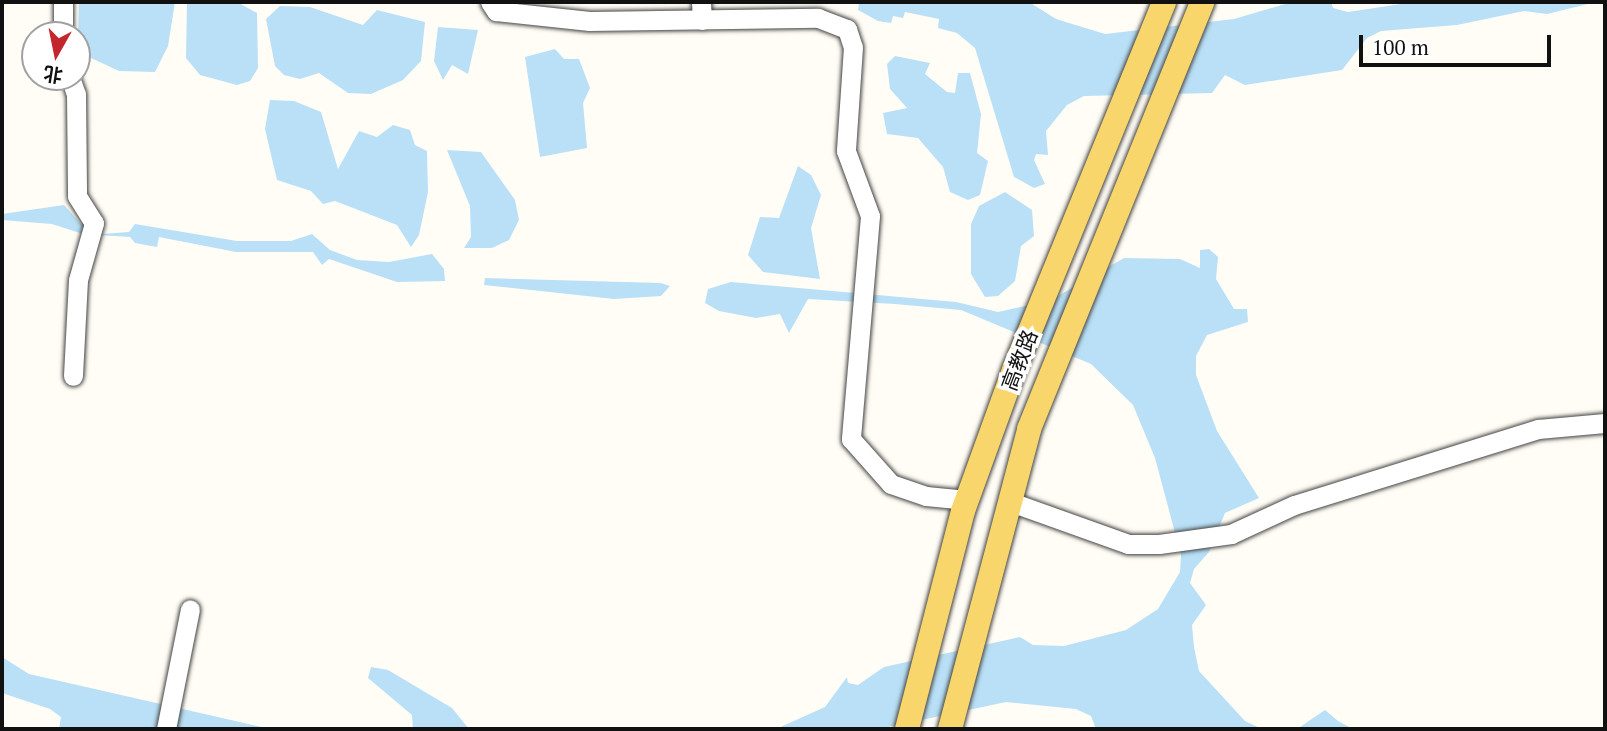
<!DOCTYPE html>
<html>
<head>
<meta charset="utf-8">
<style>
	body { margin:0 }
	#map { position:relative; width:1607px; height:731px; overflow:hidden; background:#fffdf5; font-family:"PT Serif","Noto Sans SC",serif }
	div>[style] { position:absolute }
	.water>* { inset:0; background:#b9e0f7 }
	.roads { filter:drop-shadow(0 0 2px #444) drop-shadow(0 0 2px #444) }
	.minor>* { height:19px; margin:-9.5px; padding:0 9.5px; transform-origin:9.5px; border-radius:9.5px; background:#fff }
	.major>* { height:24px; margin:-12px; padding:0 12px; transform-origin:12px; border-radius:12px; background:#f9d66b }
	span { translate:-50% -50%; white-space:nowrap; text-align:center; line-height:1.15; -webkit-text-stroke:7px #fff; paint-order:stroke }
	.street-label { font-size:21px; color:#111 }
	.frame { position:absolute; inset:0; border:4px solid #111; pointer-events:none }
	.north { position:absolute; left:21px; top:21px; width:70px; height:70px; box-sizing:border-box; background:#fff; border:2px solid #a0a0a0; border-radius:50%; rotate:189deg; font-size:19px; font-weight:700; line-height:28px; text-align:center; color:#111 }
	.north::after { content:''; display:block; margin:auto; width:24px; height:32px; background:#c4262e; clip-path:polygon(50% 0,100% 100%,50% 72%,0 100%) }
	.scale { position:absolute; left:1359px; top:35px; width:192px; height:32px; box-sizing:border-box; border:4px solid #111; border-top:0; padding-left:9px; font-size:21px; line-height:24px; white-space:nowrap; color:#111; -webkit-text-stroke:5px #fff; paint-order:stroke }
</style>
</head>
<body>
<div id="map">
	<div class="water">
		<i style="clip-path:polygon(79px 2px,175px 2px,168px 46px,155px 72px,119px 71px,91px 58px,78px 36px)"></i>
		<i style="clip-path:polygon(187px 2px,237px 2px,257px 13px,258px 68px,250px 81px,237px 85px,200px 75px,186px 58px)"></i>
		<i style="clip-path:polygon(859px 2px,1029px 2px,1056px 19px,1105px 34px,1234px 19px,1292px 2px,1331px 2px,1333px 8px,1348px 12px,1414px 2px,1596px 2px,1547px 14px,1524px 11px,1457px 25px,1381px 31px,1367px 38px,1342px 70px,1245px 85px,1225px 75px,1212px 93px,1084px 96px,1067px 105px,1046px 131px,1048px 155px,1036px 154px,1034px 160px,1045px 184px,1034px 188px,1014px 177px,975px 48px,957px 33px,938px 28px,939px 19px,905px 12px,903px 18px,893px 16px,891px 23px,878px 21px,858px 10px)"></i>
		<i style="clip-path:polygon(280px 6px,310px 7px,363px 25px,377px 10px,425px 22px,421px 61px,403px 80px,371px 94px,348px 93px,319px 73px,300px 79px,284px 75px,275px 66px,266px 19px)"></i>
		<i style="clip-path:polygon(438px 27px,478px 30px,468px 74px,452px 65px,443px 80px,434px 61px)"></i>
		<i style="clip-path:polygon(555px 49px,564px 59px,579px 59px,590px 88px,583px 103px,587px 148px,540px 157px,525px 57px)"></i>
		<i style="clip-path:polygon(895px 56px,930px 63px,925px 74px,947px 92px,955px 93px,958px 73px,970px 73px,981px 114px,977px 153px,988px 161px,980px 195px,968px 200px,950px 192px,943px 167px,918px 138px,887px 134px,883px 113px,907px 108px,890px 89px,887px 64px)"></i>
		<i style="clip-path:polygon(270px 100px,294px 101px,321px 112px,338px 169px,359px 131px,377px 137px,393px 125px,410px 130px,415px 145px,427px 151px,428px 192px,419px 235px,411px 247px,397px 225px,335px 201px,323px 204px,311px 191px,277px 180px,265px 129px)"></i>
		<i style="clip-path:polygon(447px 150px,481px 152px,515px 200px,519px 220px,509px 240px,492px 248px,464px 248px,471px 237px,470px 206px)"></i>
		<i style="clip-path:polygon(798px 166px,811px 175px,821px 195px,811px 228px,820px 279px,763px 272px,748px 255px,760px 217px,779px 218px)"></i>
		<i style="clip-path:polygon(1005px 192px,1032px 210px,1034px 236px,1021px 246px,1015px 281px,998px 296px,985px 297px,971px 274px,971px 224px,979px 206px)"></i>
		<i style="clip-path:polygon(64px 205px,81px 224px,102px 234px,129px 232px,135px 224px,237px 241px,291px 241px,312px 234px,330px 250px,357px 260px,389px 262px,432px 254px,444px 269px,445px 281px,397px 282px,329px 259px,322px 265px,313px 252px,236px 252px,159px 237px,157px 247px,135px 243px,130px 237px,83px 234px,52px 224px,2px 220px,2px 214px)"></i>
		<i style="clip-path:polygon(1209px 249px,1218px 257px,1216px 279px,1234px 309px,1247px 309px,1248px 322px,1207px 335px,1196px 356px,1196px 375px,1217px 431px,1259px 498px,1225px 513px,1209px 552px,1194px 569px,1190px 583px,1206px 605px,1192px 625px,1194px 647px,1199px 671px,1245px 721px,1262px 729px,1096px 729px,1091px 716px,1076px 709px,1006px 702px,879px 729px,776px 729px,825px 707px,847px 677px,848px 683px,858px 685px,884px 667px,1020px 637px,1033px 645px,1064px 646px,1126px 630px,1158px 609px,1180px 572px,1181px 555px,1155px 458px,1133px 405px,1091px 364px,961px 310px,895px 304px,808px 299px,789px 333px,780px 314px,756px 318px,719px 311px,705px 303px,708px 289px,731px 282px,956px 302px,998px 312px,1051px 300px,1124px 258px,1180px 259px,1200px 268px,1200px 250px)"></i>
		<i style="clip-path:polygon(485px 278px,661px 283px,670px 286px,661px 296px,614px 299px,484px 285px)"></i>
		<i style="clip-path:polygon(2px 657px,29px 674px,270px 729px,59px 729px,61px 717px,50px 709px,2px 693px)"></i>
		<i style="clip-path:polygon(371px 667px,388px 670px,452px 708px,469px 729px,413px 729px,412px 715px,368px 678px)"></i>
		<i style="clip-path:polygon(1325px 710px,1338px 721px,1353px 729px,1297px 729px)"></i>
	</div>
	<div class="roads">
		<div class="minor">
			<i style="left:490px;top:2px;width:11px;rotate:56deg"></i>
			<i style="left:496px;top:11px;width:94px;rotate:6.1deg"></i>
			<i style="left:589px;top:21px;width:229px;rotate:-0.8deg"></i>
			<i style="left:818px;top:18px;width:31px;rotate:21deg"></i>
			<i style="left:847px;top:29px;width:19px;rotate:72deg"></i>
			<i style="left:853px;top:47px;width:104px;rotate:93.9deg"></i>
			<i style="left:846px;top:151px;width:69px;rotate:69.7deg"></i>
			<i style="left:870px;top:216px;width:224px;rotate:94.9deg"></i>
			<i style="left:851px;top:439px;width:60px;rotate:48.4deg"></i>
			<i style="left:891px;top:484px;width:37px;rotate:19deg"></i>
			<i style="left:926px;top:496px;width:41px;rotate:5.6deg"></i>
			<i style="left:701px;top:2px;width:18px;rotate:87deg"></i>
			<i style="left:63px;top:35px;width:33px;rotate:-90deg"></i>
			<i style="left:70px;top:77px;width:18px;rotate:71deg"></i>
			<i style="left:76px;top:94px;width:102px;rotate:89.4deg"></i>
			<i style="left:77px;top:196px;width:32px;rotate:58deg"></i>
			<i style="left:94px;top:223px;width:59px;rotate:105.7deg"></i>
			<i style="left:78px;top:280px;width:96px;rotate:93deg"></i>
			<i style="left:1008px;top:501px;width:127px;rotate:19.7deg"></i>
			<i style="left:1128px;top:544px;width:31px"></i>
			<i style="left:1159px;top:544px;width:73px;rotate:-7.9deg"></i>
			<i style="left:1231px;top:534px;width:69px;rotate:-24.7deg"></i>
			<i style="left:1294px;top:505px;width:256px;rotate:-17.3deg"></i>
			<i style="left:1538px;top:429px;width:67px;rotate:-5.1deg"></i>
			<i style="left:166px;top:729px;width:122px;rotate:-78.7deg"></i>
		</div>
		<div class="major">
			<i style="left:907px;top:729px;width:225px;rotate:-75.6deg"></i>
			<i style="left:963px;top:511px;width:150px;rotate:-70.1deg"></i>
			<i style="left:1014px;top:370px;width:397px;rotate:-67.8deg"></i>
			<i style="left:950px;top:729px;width:310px;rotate:-75.2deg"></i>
			<i style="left:1029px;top:429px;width:461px;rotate:-67.9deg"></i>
		</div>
	</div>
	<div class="street-label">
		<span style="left:1019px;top:360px;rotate:-69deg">高教路</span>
	</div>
	<div class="frame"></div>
	<div class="north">北</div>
	<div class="scale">100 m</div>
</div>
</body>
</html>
